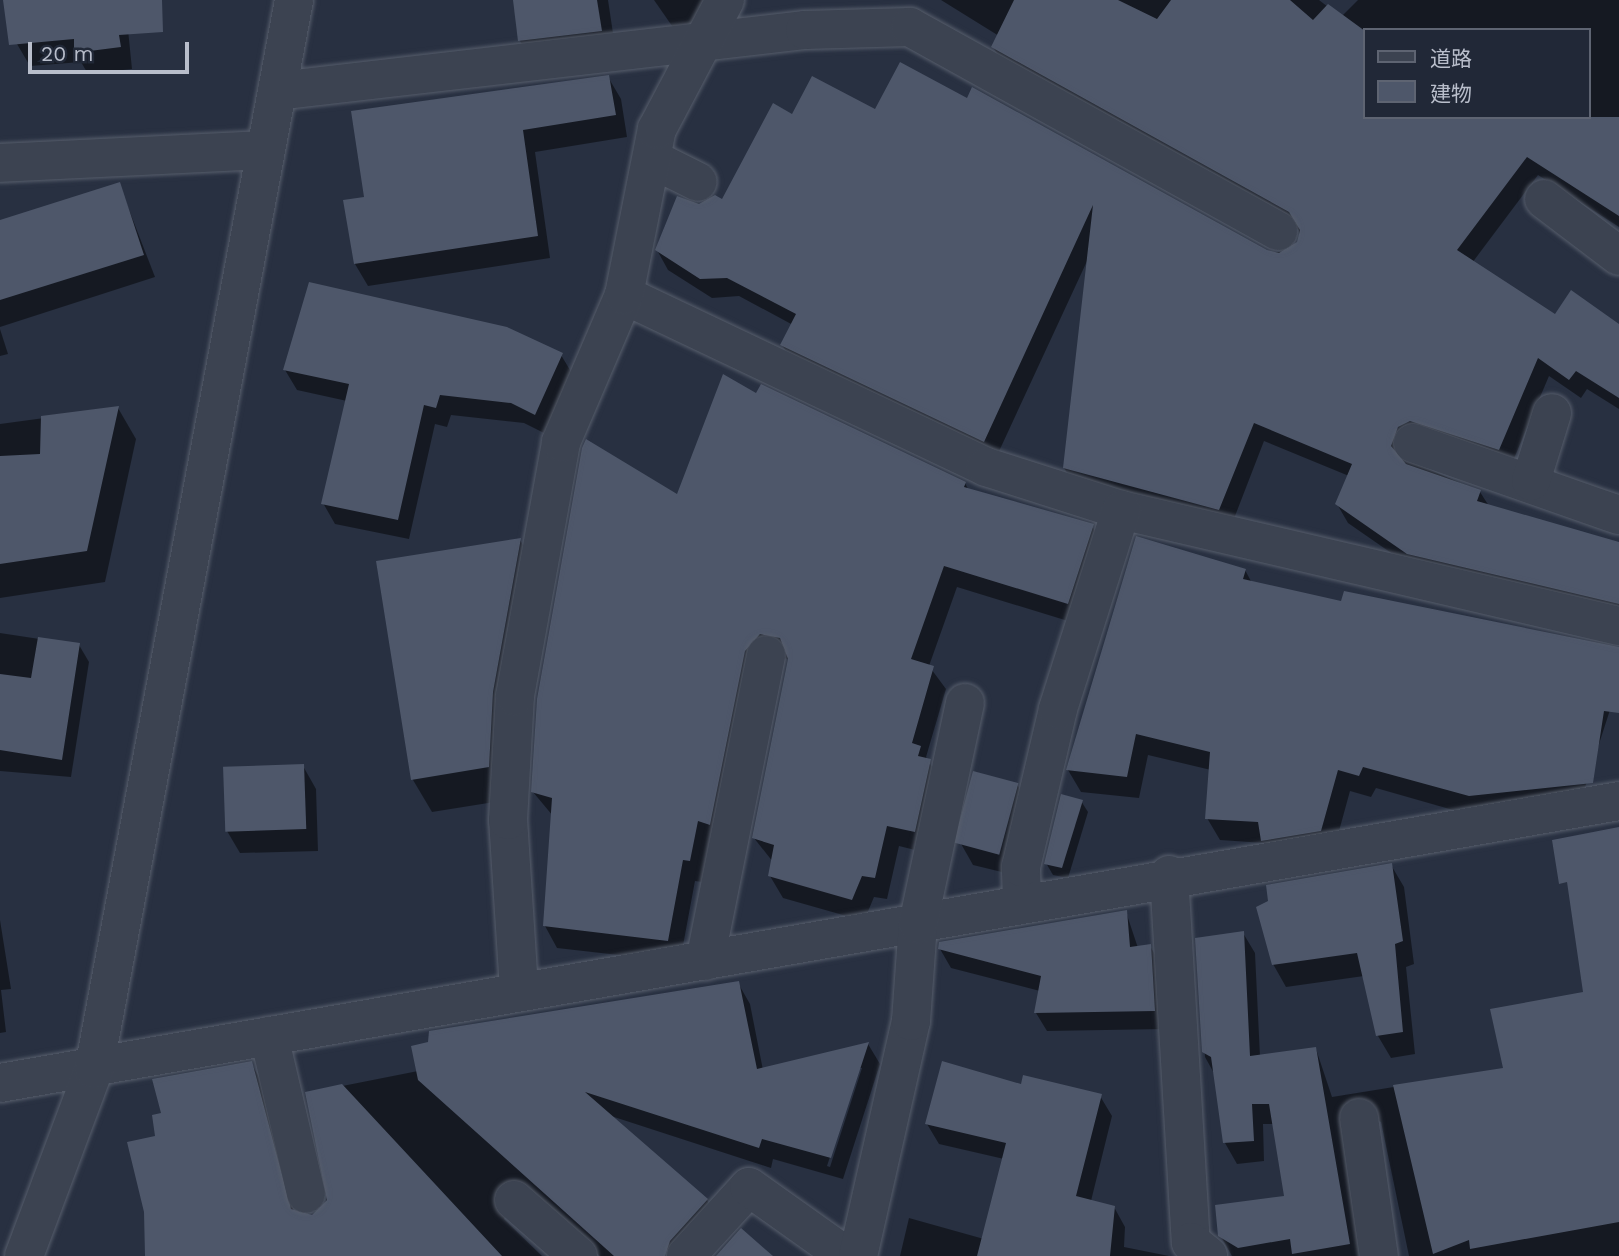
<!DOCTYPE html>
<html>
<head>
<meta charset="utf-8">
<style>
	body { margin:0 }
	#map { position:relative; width:1619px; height:1256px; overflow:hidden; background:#283041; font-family:"Work Sans","Noto Sans JP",sans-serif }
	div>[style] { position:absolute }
	.shadow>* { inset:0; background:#0007 }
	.building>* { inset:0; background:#4e576a; transform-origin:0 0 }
	.roads { filter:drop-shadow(0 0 2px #575e6c) drop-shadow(0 0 2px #575e6c) }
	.minor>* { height:38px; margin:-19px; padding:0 19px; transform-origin:19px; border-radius:19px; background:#3c4351 }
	span { translate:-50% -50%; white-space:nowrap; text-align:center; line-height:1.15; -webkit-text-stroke:6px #212837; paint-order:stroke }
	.legend { position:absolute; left:1363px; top:28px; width:228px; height:91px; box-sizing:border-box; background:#212837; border:2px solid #5e6472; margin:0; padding:9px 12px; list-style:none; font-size:21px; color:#b9becb }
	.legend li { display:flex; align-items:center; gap:14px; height:35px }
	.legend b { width:35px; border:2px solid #5e6472 }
	.scale { position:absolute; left:28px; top:42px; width:161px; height:32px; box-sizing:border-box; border:4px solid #b9becb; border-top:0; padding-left:9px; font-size:21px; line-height:24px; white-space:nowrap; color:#b9becb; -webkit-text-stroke:5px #212837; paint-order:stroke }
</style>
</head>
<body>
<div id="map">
	<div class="shadow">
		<i style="clip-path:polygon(17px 0,125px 0,132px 69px,88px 74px,81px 62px,30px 66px,17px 44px)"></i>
		<i style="clip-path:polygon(515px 0,608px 0,617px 60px,536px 69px,520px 41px)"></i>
		<i style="clip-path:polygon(654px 0,730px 0,679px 36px)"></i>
		<i style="clip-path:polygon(evenodd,941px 0,1319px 0,1341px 17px,1358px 0,1619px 0,1619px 227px,1538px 175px,1472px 263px,1556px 316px,1619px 334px,1619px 409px,1587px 389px,1581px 398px,1549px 376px,1510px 468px,1402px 457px,1480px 492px,1489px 506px,1619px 544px,1619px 620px,1420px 573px,1348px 523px,1337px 504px,1349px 476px,1264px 441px,1230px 529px,1076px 487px,1064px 468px,1088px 259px,995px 460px,794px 364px,782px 345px,793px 325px,739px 296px,712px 298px,668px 270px,657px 250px,699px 206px,723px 201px,793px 116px,876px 112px,1267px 252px,1289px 252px,1299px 242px,1299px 230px,1005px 66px,993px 47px,999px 36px,941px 0,1365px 30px,1589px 30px,1589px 117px,1365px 117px,1365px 30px)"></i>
		<i style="clip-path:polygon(608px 77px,621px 99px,627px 137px,535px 152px,550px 258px,368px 286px,355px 264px,345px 202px,366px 199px)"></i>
		<i style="clip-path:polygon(119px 184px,155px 277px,0 327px,0 222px)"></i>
		<i style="clip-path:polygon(0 329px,8px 354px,0 356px)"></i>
		<i style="clip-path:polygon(561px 355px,573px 375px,546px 434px,524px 423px,451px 415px,447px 427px,435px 424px,409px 539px,335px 524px,323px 503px,347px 401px,297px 390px,285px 370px)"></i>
		<i style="clip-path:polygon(757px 395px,965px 483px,969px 491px,1092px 526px,1105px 547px,1081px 625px,957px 587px,929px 666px,946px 689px,926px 757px,942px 783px,927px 853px,899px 846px,887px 899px,874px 897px,864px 921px,783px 898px,770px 876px,773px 862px,754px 838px,789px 659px,771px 656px,702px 882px,695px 881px,680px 962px,557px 948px,545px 926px,553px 816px,533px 792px,678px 497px)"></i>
		<i style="clip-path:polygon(118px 408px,136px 439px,105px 582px,0 598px,0 424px)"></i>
		<i style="clip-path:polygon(520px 540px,539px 572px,507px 800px,432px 812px,413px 780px,378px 563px)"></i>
		<i style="clip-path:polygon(1245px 570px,1252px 583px,1619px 664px,1619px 682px,1580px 803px,1481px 818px,1376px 788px,1371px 797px,1350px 791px,1333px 853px,1275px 863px,1264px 843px,1220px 840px,1207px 818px,1211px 770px,1148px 755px,1139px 798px,1081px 792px,1068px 770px)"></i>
		<i style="clip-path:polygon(0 633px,79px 645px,89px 662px,71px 777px,0 771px)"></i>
		<i style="clip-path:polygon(303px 766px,316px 789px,318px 851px,240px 853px,227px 831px)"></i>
		<i style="clip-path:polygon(1017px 784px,1030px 807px,1014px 875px,973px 865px,960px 842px)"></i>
		<i style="clip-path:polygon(1081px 801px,1088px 812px,1068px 878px,1053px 875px,1046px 863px)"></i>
		<i style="clip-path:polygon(1619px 829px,1619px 1256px,1409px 1256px,1381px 1122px,1368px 1116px,1365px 1256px,1232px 1256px,1220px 1235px,1286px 1197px,1274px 1124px,1263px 1124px,1264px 1161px,1237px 1164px,1225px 1143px,1215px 1075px,1205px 1057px,1197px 940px,1243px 933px,1255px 953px,1260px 1056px,1316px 1049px,1332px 1097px,1505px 1069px,1584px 994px)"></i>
		<i style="clip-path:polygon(1391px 865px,1404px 887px,1414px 964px,1406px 967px,1415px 1054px,1391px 1058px,1378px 1036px,1364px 976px,1286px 987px,1273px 964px)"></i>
		<i style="clip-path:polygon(1126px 912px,1138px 948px,1150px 946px,1161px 965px,1165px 1029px,1047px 1031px,1036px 1013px,1040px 991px,951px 968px,940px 949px)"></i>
		<i style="clip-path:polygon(0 920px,11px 989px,1px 990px,6px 1032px,0 1033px)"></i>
		<i style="clip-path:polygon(evenodd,738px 983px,750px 1004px,763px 1070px,868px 1044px,880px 1064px,843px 1179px,773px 1159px,771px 1168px,611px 1116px,707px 1200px,719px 1221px,674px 1256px,663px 1245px,650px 1256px,600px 1256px,531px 1199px,510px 1206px,504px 1219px,542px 1256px,146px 1256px,163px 1114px,251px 1063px,263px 1084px,294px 1212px,311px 1217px,323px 1211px,329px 1190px,307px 1093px,418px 1071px,738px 983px,859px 1068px,862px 1068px,830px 1167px,827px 1166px,859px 1068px)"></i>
		<i style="clip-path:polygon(1022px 1086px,1100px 1096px,1112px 1116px,1091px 1201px,1114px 1207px,1125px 1227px,1124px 1247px,1169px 1256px,900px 1256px,909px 1218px,984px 1239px,1004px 1159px,939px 1144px,927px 1124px)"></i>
	</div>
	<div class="building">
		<i style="clip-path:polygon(3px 0,162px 0,163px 32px,119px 35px,121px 47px,74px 53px,74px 39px,9px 45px)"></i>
		<i style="clip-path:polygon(513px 0,597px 0,602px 31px,518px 41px)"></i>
		<i style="clip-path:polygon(1014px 0,1118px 0,1157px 19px,1171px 0,1290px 0,1313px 20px,1328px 4px,1365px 31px,1365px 117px,1619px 117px,1619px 216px,1527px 157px,1457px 250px,1555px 314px,1571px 290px,1619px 324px,1619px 398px,1576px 371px,1569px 380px,1538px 358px,1499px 450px,1410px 421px,1398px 427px,1391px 446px,1406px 464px,1481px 490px,1477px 501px,1619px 542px,1619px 604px,1407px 554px,1335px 504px,1352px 464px,1254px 423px,1219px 510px,1063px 468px,1093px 205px,984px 442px,780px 345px,796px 314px,727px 278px,700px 279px,655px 250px,677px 196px,699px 204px,715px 195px,722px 199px,773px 103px,792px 114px,812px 76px,875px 109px,900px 62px,967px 98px,972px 87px,1267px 250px,1279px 253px,1297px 242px,1300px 230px,1289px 212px,991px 47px)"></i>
		<i style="clip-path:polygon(609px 75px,616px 115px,523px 130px,538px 236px,354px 264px,343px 200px,364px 197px,351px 111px)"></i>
		<i style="clip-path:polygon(120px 182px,144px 255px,0 300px,0 220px)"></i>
		<i style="clip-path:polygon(309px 282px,507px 327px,563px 353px,535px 415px,511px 403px,440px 395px,436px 408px,424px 405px,398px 520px,321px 504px,349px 384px,283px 370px)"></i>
		<i style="clip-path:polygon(723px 374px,756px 393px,761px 384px,966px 482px,964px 487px,1094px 524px,1068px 604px,944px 566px,911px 659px,934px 666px,912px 743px,921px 746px,918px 756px,931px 759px,915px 832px,887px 826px,875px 878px,862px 876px,852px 900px,768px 876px,774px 845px,752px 838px,788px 659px,780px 638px,760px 634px,745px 651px,710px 825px,698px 821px,690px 861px,683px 860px,668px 941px,543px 926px,552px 798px,531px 792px,537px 699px,582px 448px,586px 439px,677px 494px)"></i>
		<i style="clip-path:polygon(119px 406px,87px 551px,0 564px,0 456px,40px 454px,41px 416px)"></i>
		<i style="clip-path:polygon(1136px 536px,1246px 569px,1243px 579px,1341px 601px,1344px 591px,1619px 647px,1619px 713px,1604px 711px,1593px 783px,1469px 796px,1363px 767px,1359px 776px,1338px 770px,1321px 831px,1261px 841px,1258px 822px,1205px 819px,1210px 752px,1136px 734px,1127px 777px,1066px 770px)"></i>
		<i style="clip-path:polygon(521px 538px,493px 692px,489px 767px,411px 780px,376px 561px)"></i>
		<i style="clip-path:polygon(38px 637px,80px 643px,62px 760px,0 750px,0 674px,31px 678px)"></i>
		<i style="left:304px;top:764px;width:65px;height:81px;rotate:88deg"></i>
		<i style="left:973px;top:771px;width:47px;height:74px;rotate:15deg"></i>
		<i style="clip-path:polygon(1061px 794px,1083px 800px,1062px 868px,1044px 864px)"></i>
		<i style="clip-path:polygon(1619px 827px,1619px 1222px,1470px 1249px,1469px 1240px,1433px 1254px,1393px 1085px,1503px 1068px,1490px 1009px,1583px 992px,1567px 882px,1559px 884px,1552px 840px)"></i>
		<i style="clip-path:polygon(1392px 863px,1403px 941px,1395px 944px,1403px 1032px,1376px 1036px,1357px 953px,1272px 965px,1256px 907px,1268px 901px,1266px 885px)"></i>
		<i style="clip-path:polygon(1127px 910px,1130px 947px,1151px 944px,1155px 1011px,1034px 1013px,1041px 976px,938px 949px,939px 942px)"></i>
		<i style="clip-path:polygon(1244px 931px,1250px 1056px,1316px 1047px,1350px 1244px,1292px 1254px,1290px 1239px,1238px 1248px,1218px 1236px,1215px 1205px,1284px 1196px,1269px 1104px,1252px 1104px,1254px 1141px,1223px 1143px,1211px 1057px,1202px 1052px,1195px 938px)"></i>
		<i style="clip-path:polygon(739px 981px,757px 1069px,869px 1042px,831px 1158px,762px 1139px,759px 1148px,585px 1092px,708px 1199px,670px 1241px,665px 1256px,614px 1256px,418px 1080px,411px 1046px,428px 1042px,429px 1031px)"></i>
		<i style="clip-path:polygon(252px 1061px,291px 1209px,312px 1215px,327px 1200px,305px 1092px,342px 1084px,502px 1256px,145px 1256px,144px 1212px,127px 1142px,155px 1136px,152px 1115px,161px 1113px,152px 1079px)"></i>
		<i style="clip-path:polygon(942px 1061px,1021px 1084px,1023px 1075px,1102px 1094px,1076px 1196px,1115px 1206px,1110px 1256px,977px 1256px,1006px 1143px,925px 1124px)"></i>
		<i style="clip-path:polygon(741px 1228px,773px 1256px,716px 1256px)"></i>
	</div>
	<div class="roads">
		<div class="minor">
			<i style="left:277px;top:91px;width:532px;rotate:-6.59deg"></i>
			<i style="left:805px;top:30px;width:105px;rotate:-1.6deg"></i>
			<i style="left:910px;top:27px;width:421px;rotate:29deg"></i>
			<i style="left:652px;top:159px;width:51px;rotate:26.6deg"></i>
			<i style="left:0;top:163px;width:266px;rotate:-2.8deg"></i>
			<i style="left:1544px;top:199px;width:94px;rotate:37.2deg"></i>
			<i style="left:624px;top:295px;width:401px;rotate:25.4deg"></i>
			<i style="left:986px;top:467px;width:142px;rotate:17.7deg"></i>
			<i style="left:1121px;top:510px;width:511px;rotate:13.11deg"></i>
			<i style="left:1413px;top:443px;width:218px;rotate:19.3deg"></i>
			<i style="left:1531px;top:481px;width:71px;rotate:-72.8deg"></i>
			<i style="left:1169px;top:875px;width:368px;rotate:86.6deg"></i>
			<i style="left:1191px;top:1242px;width:22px;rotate:39deg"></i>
			<i style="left:1022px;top:900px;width:33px;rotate:-92deg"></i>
			<i style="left:1021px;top:867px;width:162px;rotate:-76.8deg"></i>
			<i style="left:1058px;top:709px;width:209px;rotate:-72.4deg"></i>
			<i style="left:705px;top:961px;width:312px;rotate:-78.7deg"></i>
			<i style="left:519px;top:989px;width:169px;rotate:-93.7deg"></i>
			<i style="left:508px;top:820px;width:124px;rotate:-86.8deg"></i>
			<i style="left:515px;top:696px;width:258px;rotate:-79.7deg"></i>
			<i style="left:561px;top:442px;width:160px;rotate:-66.8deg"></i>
			<i style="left:624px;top:295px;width:169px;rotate:-78.8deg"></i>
			<i style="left:657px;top:129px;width:146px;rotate:-62.2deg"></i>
			<i style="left:269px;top:1036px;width:162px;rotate:76.8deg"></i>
			<i style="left:0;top:1083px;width:1643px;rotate:-9.88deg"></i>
			<i style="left:1359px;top:1118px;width:139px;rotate:81.8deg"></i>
			<i style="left:514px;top:1200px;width:85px;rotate:41.2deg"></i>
			<i style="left:24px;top:1256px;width:200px;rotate:-69.5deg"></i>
			<i style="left:94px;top:1069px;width:1088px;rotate:-79.4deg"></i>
			<i style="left:686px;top:1256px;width:93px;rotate:-47.6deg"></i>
			<i style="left:749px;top:1187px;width:119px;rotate:35.4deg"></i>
			<i style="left:858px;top:1256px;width:241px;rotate:-77.3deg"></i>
			<i style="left:911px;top:1021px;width:97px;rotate:-85.9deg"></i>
			<i style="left:918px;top:924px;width:226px;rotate:-78deg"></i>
		</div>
	</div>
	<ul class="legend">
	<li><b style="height:9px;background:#3c4351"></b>道路</li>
	<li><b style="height:19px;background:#4e576a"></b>建物</li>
	</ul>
	<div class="scale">20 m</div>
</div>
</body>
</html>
